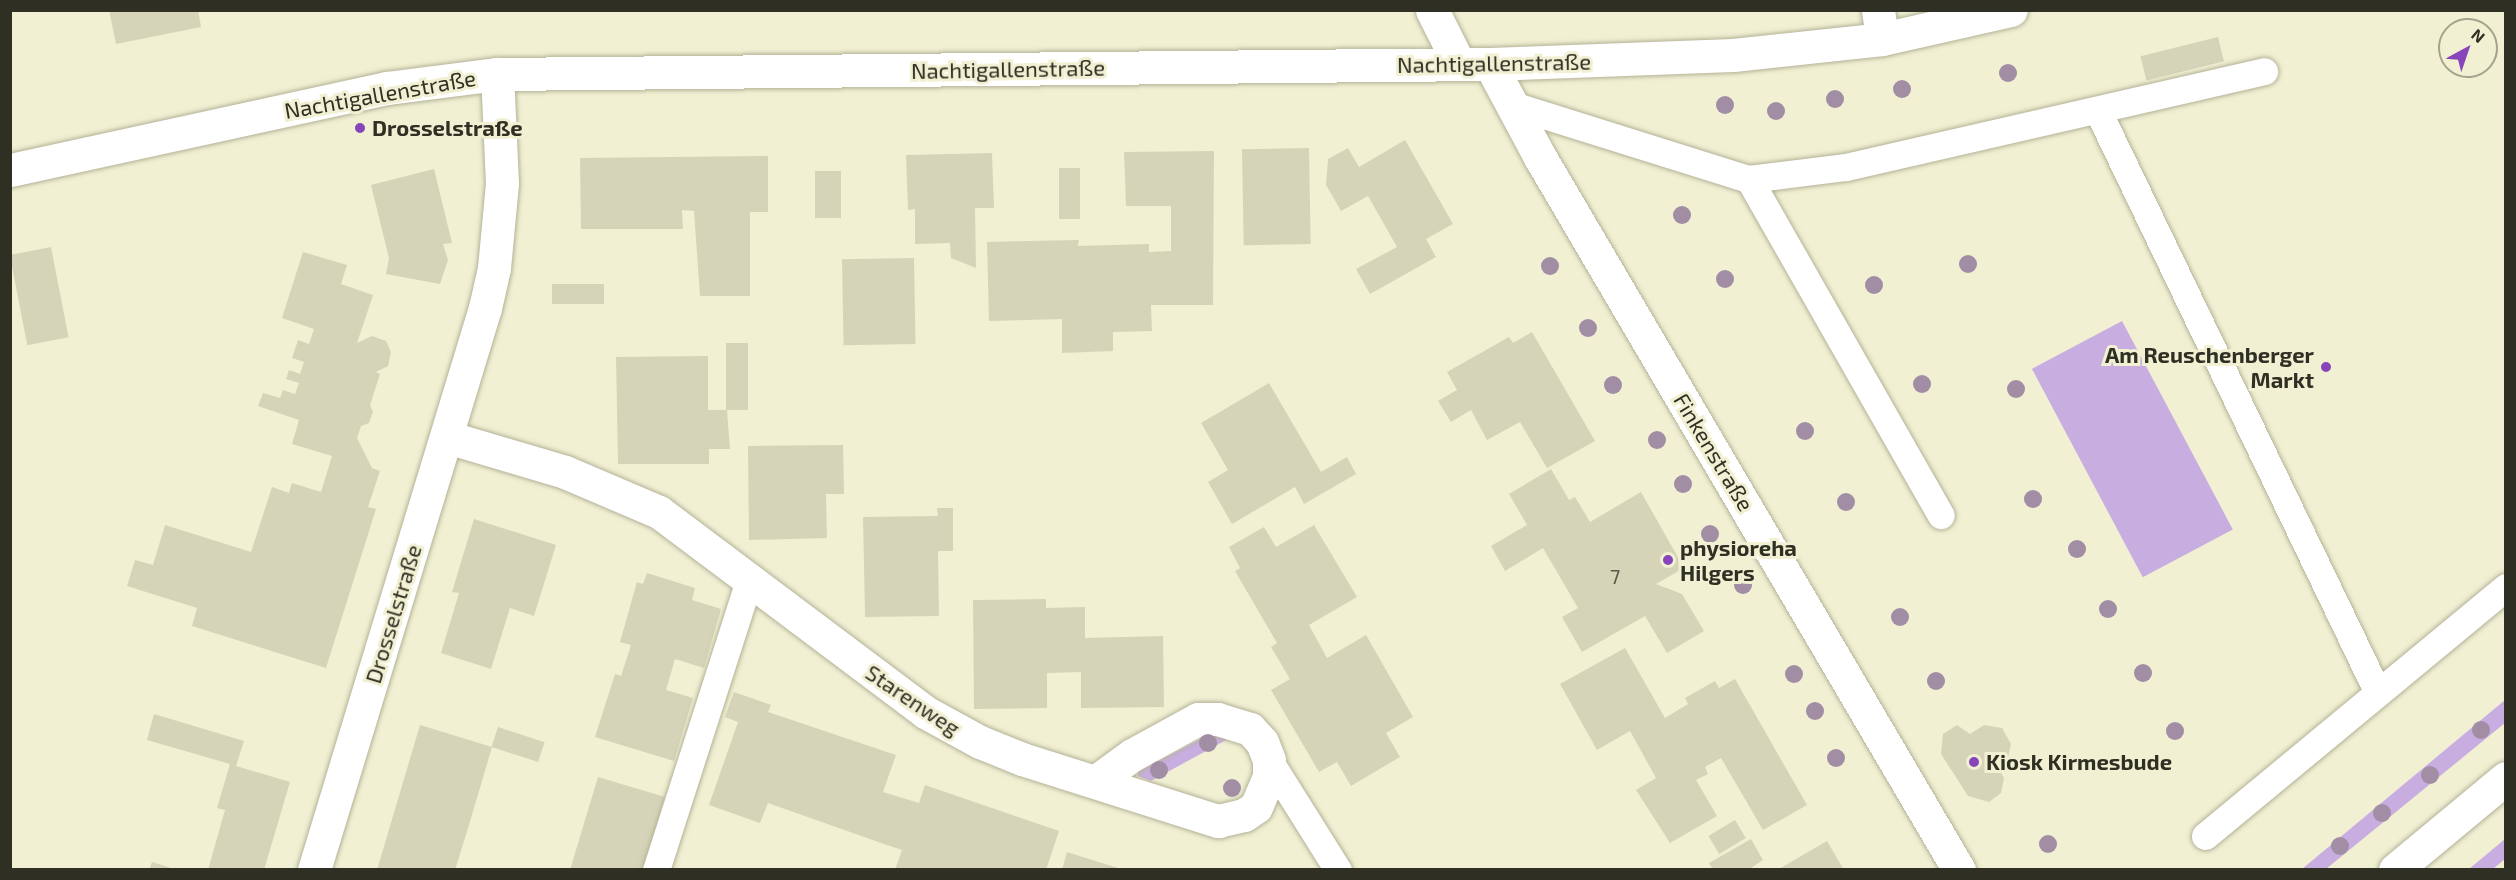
<!DOCTYPE html>
<html>
<head>
<meta charset="utf-8">
<style>
	body { margin:0 }
	#map { position:relative; width:2516px; height:880px; overflow:hidden; background:#f1f0d3; font-family:"Exo 2",sans-serif }
	div>[style] { position:absolute }
	.green>* { inset:0; background:#c8aee0; transform-origin:0 0 }
	.building>* { inset:0; background:#d6d4b8; transform-origin:0 0 }
	.roads { filter:drop-shadow(0 0 2px #b4b297) drop-shadow(0 0 2px #b4b297) }
	.lane>* { height:27px; margin:-13.5px; padding:0 13.5px; transform-origin:13.5px; border-radius:13.5px; background:#fff }
	.street>* { height:33px; margin:-16.5px; padding:0 16.5px; transform-origin:16.5px; border-radius:16.5px; background:#fff }
	.secondary>* { height:33px; margin:-16.5px; padding:0 16.5px; transform-origin:16.5px; border-radius:16.5px; background:#fff }
	.primary>* { height:33px; margin:-16.5px; padding:0 16.5px; transform-origin:16.5px; border-radius:16.5px; background:#fff }
	.trees>* { width:18px; height:18px; margin:-9px; border-radius:50%; background:#a18da4 }
	.dots>* { width:16px; height:16px; translate:-50% -50%; box-sizing:border-box; border:3px solid #f1f0d3; border-radius:50% }
	span { translate:-50% -50%; white-space:nowrap; text-align:center; line-height:1.15; -webkit-text-stroke:6px #f1f0d3; paint-order:stroke }
	.number-label { font-size:20px; color:#5a5849 }
	.number-label span { -webkit-text-stroke-width:0 }
	.street-label { font-size:22px; color:#302f24 }
	.poi-label { font-size:22px; color:#302f24; font-weight:700 }
	.left { translate:0 -50%; text-align:left }
	.right { translate:-100% -50%; text-align:right }
	.frame { position:absolute; inset:0; border:12px solid #302f24; pointer-events:none }
	.north { position:absolute; left:2438px; top:18px; width:60px; height:60px; box-sizing:border-box; background:#f1f0d3; border:2px solid #a4a38d; border-radius:50%; rotate:40deg; font-size:16px; font-weight:700; line-height:24px; text-align:center; color:#302f24 }
	.north::after { content:''; display:block; margin:auto; width:21px; height:27px; background:#8745b9; clip-path:polygon(50% 0,100% 100%,50% 72%,0 100%) }
</style>
</head>
<body>
<div id="map">
	<div class="green">
		<i style="left:2122px;top:321px;width:236px;height:102px;rotate:62deg"></i>
		<i style="clip-path:polygon(2505px 700px,2505px 723px,2326px 869px,2302px 869px)"></i>
		<i style="clip-path:polygon(1214px 732px,1228px 739px,1151px 781px,1138px 776px,1138px 772px)"></i>
		<i style="clip-path:polygon(2505px 839px,2505px 859px,2493px 869px,2469px 869px)"></i>
	</div>
	<div class="building">
		<i style="clip-path:polygon(109px 10px,198px 10px,201px 27px,116px 44px)"></i>
		<i style="left:2218px;top:37px;width:25px;height:80px;rotate:76deg"></i>
		<i style="clip-path:polygon(1405px 140px,1453px 224px,1426px 239px,1436px 257px,1370px 294px,1356px 269px,1397px 247px,1368px 196px,1341px 211px,1326px 185px,1328px 159px,1348px 148px,1359px 167px)"></i>
		<i style="left:1309px;top:148px;width:96px;height:67px;rotate:89deg"></i>
		<i style="clip-path:polygon(1214px 151px,1213px 305px,1151px 305px,1152px 331px,1113px 332px,1113px 351px,1062px 353px,1062px 319px,989px 321px,987px 242px,1079px 240px,1078px 246px,1149px 244px,1149px 252px,1171px 251px,1171px 206px,1126px 206px,1124px 152px)"></i>
		<i style="clip-path:polygon(992px 153px,994px 208px,975px 208px,976px 268px,951px 258px,950px 243px,915px 244px,915px 209px,908px 210px,906px 155px)"></i>
		<i style="clip-path:polygon(768px 156px,768px 212px,750px 212px,750px 296px,700px 296px,694px 211px,682px 210px,683px 229px,581px 229px,580px 158px)"></i>
		<i style="left:1059px;top:168px;width:21px;height:51px"></i>
		<i style="clip-path:polygon(434px 169px,452px 243px,443px 244px,448px 260px,440px 284px,386px 274px,389px 258px,371px 185px)"></i>
		<i style="left:815px;top:171px;width:26px;height:47px"></i>
		<i style="left:51px;top:247px;width:92px;height:42px;rotate:79deg"></i>
		<i style="clip-path:polygon(303px 252px,347px 265px,341px 284px,373px 295px,357px 343px,372px 336px,386px 341px,391px 352px,388px 366px,376px 372px,380px 374px,370px 405px,373px 412px,369px 423px,361px 426px,357px 438px,372px 468px,380px 471px,368px 507px,376px 509px,326px 668px,192px 626px,197px 608px,127px 586px,135px 560px,153px 565px,165px 525px,251px 552px,272px 487px,289px 493px,292px 483px,321px 492px,332px 456px,292px 444px,299px 420px,258px 406px,263px 393px,280px 398px,283px 390px,295px 394px,299px 383px,286px 379px,289px 370px,300px 374px,304px 362px,292px 358px,298px 340px,309px 344px,314px 329px,282px 318px)"></i>
		<i style="left:914px;top:258px;width:86px;height:72px;rotate:89deg"></i>
		<i style="left:552px;top:284px;width:52px;height:20px"></i>
		<i style="clip-path:polygon(1532px 332px,1595px 441px,1547px 468px,1520px 422px,1487px 440px,1471px 410px,1451px 422px,1438px 401px,1457px 390px,1447px 372px,1509px 337px,1513px 343px)"></i>
		<i style="left:726px;top:343px;width:22px;height:67px"></i>
		<i style="clip-path:polygon(708px 356px,708px 410px,727px 410px,730px 449px,709px 449px,709px 464px,618px 464px,616px 357px)"></i>
		<i style="clip-path:polygon(1269px 383px,1321px 472px,1347px 457px,1356px 474px,1304px 504px,1295px 487px,1232px 524px,1208px 482px,1228px 470px,1201px 423px)"></i>
		<i style="clip-path:polygon(843px 445px,844px 494px,826px 494px,827px 538px,749px 540px,748px 446px)"></i>
		<i style="clip-path:polygon(1551px 469px,1569px 500px,1575px 497px,1590px 522px,1641px 492px,1684px 568px,1656px 584px,1682px 594px,1704px 631px,1667px 653px,1645px 616px,1582px 652px,1562px 617px,1578px 608px,1543px 548px,1505px 571px,1491px 546px,1527px 525px,1509px 494px)"></i>
		<i style="clip-path:polygon(937px 508px,953px 508px,953px 551px,938px 551px,939px 616px,865px 617px,863px 517px,938px 516px)"></i>
		<i style="clip-path:polygon(474px 519px,556px 545px,534px 616px,510px 608px,491px 669px,441px 653px,459px 593px,452px 592px)"></i>
		<i style="clip-path:polygon(1314px 525px,1357px 597px,1309px 625px,1327px 658px,1366px 635px,1413px 717px,1386px 733px,1400px 757px,1351px 786px,1337px 762px,1319px 772px,1271px 690px,1290px 679px,1271px 647px,1277px 643px,1235px 571px,1240px 568px,1229px 547px,1264px 527px,1276px 547px)"></i>
		<i style="clip-path:polygon(647px 573px,695px 588px,692px 600px,721px 609px,704px 668px,675px 659px,666px 690px,693px 698px,674px 761px,595px 737px,615px 674px,621px 676px,631px 645px,620px 642px,637px 582px,643px 584px)"></i>
		<i style="clip-path:polygon(1046px 599px,1046px 608px,1085px 607px,1085px 638px,1163px 636px,1164px 707px,1081px 708px,1081px 672px,1047px 673px,1047px 708px,974px 709px,973px 600px)"></i>
		<i style="clip-path:polygon(1625px 648px,1665px 718px,1688px 704px,1685px 698px,1715px 681px,1719px 688px,1735px 679px,1807px 805px,1763px 830px,1721px 758px,1705px 767px,1708px 774px,1696px 780px,1717px 816px,1670px 843px,1636px 790px,1656px 778px,1630px 731px,1597px 750px,1560px 684px)"></i>
		<i style="clip-path:polygon(734px 692px,771px 705px,768px 712px,896px 755px,883px 792px,919px 803px,925px 785px,1059px 831px,1046px 870px,895px 870px,902px 850px,884px 844px,768px 803px,760px 823px,709px 805px,738px 722px,725px 717px)"></i>
		<i style="clip-path:polygon(154px 714px,244px 741px,236px 766px,290px 782px,264px 870px,208px 870px,225px 810px,217px 808px,230px 764px,147px 740px)"></i>
		<i style="clip-path:polygon(420px 725px,492px 747px,469px 825px,455px 870px,377px 870px)"></i>
		<i style="clip-path:polygon(1957px 725px,1970px 734px,1984px 725px,2002px 728px,2011px 744px,2008px 758px,1997px 766px,2004px 778px,2001px 793px,1989px 802px,1968px 796px,1941px 754px,1943px 734px)"></i>
		<i style="left:498px;top:727px;width:49px;height:21px;rotate:18deg"></i>
		<i style="clip-path:polygon(598px 777px,665px 797px,643px 870px,570px 870px)"></i>
		<i style="left:1735px;top:820px;width:21px;height:31px;rotate:59deg"></i>
		<i style="clip-path:polygon(1751px 839px,1763px 860px,1748px 870px,1713px 870px,1709px 863px)"></i>
		<i style="clip-path:polygon(1827px 841px,1844px 870px,1777px 870px)"></i>
		<i style="clip-path:polygon(1067px 852px,1121px 869px,1121px 870px,1062px 870px)"></i>
		<i style="clip-path:polygon(152px 862px,174px 869px,174px 870px,149px 870px)"></i>
	</div>
	<div class="roads">
		<div class="lane">
			<i style="left:1509px;top:104px;width:251px;rotate:17.4deg"></i>
			<i style="left:1749px;top:179px;width:98px;rotate:-7.1deg"></i>
			<i style="left:1846px;top:167px;width:429px;rotate:-12.9deg"></i>
			<i style="left:2098px;top:111px;width:644px;rotate:64.31deg"></i>
			<i style="left:1749px;top:179px;width:387px;rotate:60.3deg"></i>
			<i style="left:1269px;top:760px;width:130px;rotate:57.9deg"></i>
			<i style="left:2205px;top:836px;width:391px;rotate:-39.6deg"></i>
			<i style="left:656px;top:870px;width:307px;rotate:-72.2deg"></i>
		</div>
		<div class="street">
			<i style="left:1432px;top:10px;width:60px;rotate:63.4deg"></i>
			<i style="left:1878px;top:10px;width:29px;rotate:82deg"></i>
			<i style="left:447px;top:437px;width:123px;rotate:16.5deg"></i>
			<i style="left:565px;top:472px;width:102px;rotate:23.1deg"></i>
			<i style="left:659px;top:512px;width:333px;rotate:36.9deg"></i>
			<i style="left:925px;top:712px;width:63px;rotate:28.6deg"></i>
			<i style="left:980px;top:742px;width:45px;rotate:22deg"></i>
			<i style="left:1022px;top:759px;width:206px;rotate:17.6deg"></i>
			<i style="left:1218px;top:821px;width:27px;rotate:-13deg"></i>
			<i style="left:1244px;top:815px;width:14px;rotate:-34deg"></i>
			<i style="left:1256px;top:807px;width:33px;rotate:-67deg"></i>
			<i style="left:1269px;top:777px;width:17px;rotate:-90deg"></i>
			<i style="left:1269px;top:760px;width:19px;rotate:-111deg"></i>
			<i style="left:1262px;top:742px;width:18px;rotate:-133deg"></i>
			<i style="left:1250px;top:729px;width:34px;rotate:-163deg"></i>
			<i style="left:1218px;top:719px;width:20px;rotate:180deg"></i>
			<i style="left:1198px;top:719px;width:75px;rotate:151.4deg"></i>
			<i style="left:1132px;top:755px;width:42px;rotate:143.7deg"></i>
			<i style="left:314px;top:870px;width:587px;rotate:-73.08deg"></i>
			<i style="left:485px;top:308px;width:41px;rotate:-77.3deg"></i>
			<i style="left:494px;top:268px;width:85px;rotate:-84.6deg"></i>
			<i style="left:502px;top:183px;width:109px;rotate:-92.6deg"></i>
		</div>
		<div class="secondary">
			<i style="left:1490px;top:64px;width:108px;rotate:61.8deg"></i>
			<i style="left:1541px;top:159px;width:825px;rotate:59.55deg"></i>
			<i style="left:10px;top:170px;width:386px;rotate:-12.3deg"></i>
			<i style="left:387px;top:88px;width:111px;rotate:-7.3deg"></i>
			<i style="left:497px;top:74px;width:993px;rotate:-0.58deg"></i>
			<i style="left:1490px;top:64px;width:243px;rotate:-2.1deg"></i>
			<i style="left:1733px;top:55px;width:150px;rotate:-6.1deg"></i>
			<i style="left:1882px;top:39px;width:132px;rotate:-12.7deg"></i>
		</div>
		<div class="primary">
			<i style="left:2395px;top:870px;width:144px;rotate:-39.7deg"></i>
		</div>
	</div>
	<div class="trees">
		<i style="left:2008px;top:73px"></i>
		<i style="left:1902px;top:89px"></i>
		<i style="left:1835px;top:99px"></i>
		<i style="left:1725px;top:105px"></i>
		<i style="left:1776px;top:111px"></i>
		<i style="left:1682px;top:215px"></i>
		<i style="left:1968px;top:264px"></i>
		<i style="left:1550px;top:266px"></i>
		<i style="left:1725px;top:279px"></i>
		<i style="left:1874px;top:285px"></i>
		<i style="left:1588px;top:328px"></i>
		<i style="left:1922px;top:384px"></i>
		<i style="left:1613px;top:385px"></i>
		<i style="left:2016px;top:389px"></i>
		<i style="left:1805px;top:431px"></i>
		<i style="left:1657px;top:440px"></i>
		<i style="left:1683px;top:484px"></i>
		<i style="left:2033px;top:499px"></i>
		<i style="left:1846px;top:502px"></i>
		<i style="left:1710px;top:534px"></i>
		<i style="left:2077px;top:549px"></i>
		<i style="left:1743px;top:585px"></i>
		<i style="left:2108px;top:609px"></i>
		<i style="left:1900px;top:617px"></i>
		<i style="left:2143px;top:673px"></i>
		<i style="left:1794px;top:674px"></i>
		<i style="left:1936px;top:681px"></i>
		<i style="left:1815px;top:711px"></i>
		<i style="left:2481px;top:730px"></i>
		<i style="left:2175px;top:731px"></i>
		<i style="left:1208px;top:743px"></i>
		<i style="left:1836px;top:758px"></i>
		<i style="left:1159px;top:770px"></i>
		<i style="left:2430px;top:775px"></i>
		<i style="left:1232px;top:788px"></i>
		<i style="left:2382px;top:813px"></i>
		<i style="left:2048px;top:844px"></i>
		<i style="left:2340px;top:846px"></i>
	</div>
	<div class="dots">
		<i style="left:360px;top:128px;background:#8745b9"></i>
		<i style="left:2326px;top:367px;background:#8745b9"></i>
		<i style="left:1668px;top:560px;background:#8745b9"></i>
		<i style="left:1974px;top:762px;background:#8745b9"></i>
	</div>
	<div class="number-label">
		<span style="left:1615px;top:576px">7</span>
	</div>
	<div class="street-label">
		<span style="left:1494px;top:63px;rotate:-1deg">Nachtigallenstraße</span>
		<span style="left:1008px;top:69px;rotate:-1deg">Nachtigallenstraße</span>
		<span style="left:380px;top:94px;rotate:-10deg">Nachtigallenstraße</span>
		<span style="left:1714px;top:452px;rotate:59deg">Finkenstraße</span>
		<span style="left:393px;top:614px;rotate:-73deg">Drosselstraße</span>
		<span style="left:913px;top:700px;rotate:34deg">Starenweg</span>
	</div>
	<div class="poi-label">
		<span class="left" style="left:372px;top:128px">Drosselstraße</span>
		<span class="right" style="left:2314px;top:367px">Am Reuschenberger<br>Markt</span>
		<span class="left" style="left:1680px;top:560px">physioreha<br>Hilgers</span>
		<span class="left" style="left:1986px;top:762px">Kiosk Kirmesbude</span>
	</div>
	<div class="frame"></div>
	<div class="north">N</div>
</div>
</body>
</html>
